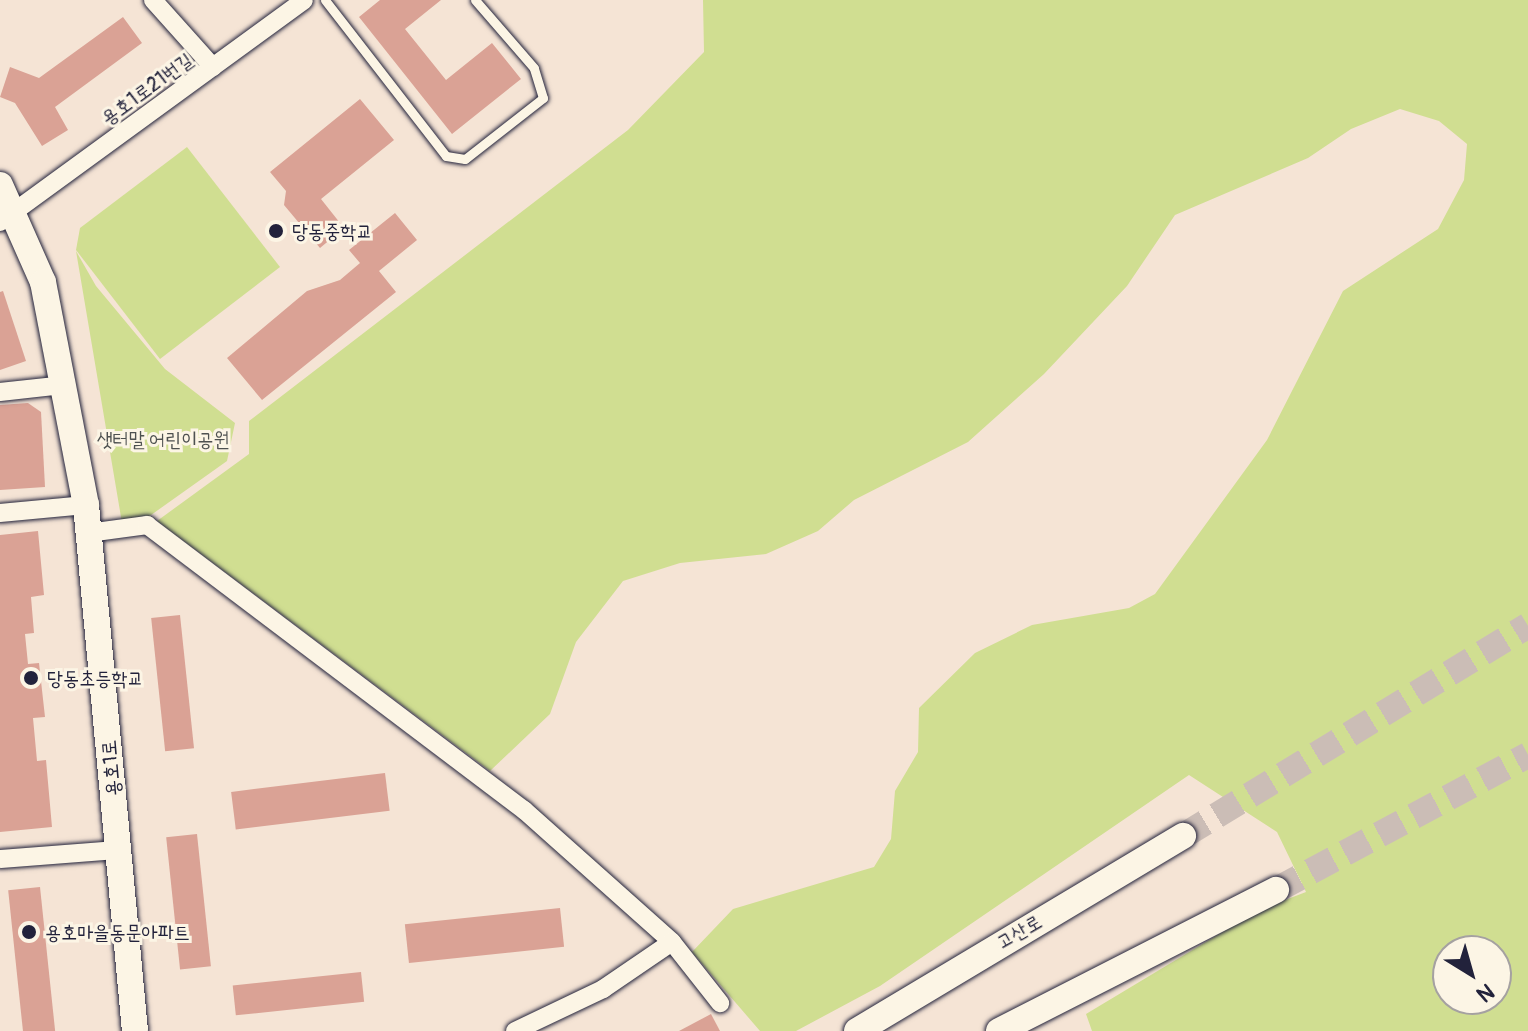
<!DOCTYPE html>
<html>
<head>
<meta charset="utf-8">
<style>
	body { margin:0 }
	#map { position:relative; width:1528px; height:1031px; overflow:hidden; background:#f5e4d5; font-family:Pangolin,"Poor Story",sans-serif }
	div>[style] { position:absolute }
	.green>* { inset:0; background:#d0de91 }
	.building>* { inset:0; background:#daa295; transform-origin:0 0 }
	.secondary-tunnel>* { height:26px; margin-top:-13px; transform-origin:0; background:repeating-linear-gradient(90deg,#cbbdb6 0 26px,transparent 0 39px) }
	.roads { filter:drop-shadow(0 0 2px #22223b) drop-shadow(0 0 2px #22223b) }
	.lane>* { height:9px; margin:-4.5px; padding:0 4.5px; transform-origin:4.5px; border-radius:4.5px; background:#fcf5e5 }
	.street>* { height:18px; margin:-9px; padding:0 9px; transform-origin:9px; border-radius:9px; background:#fcf5e5 }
	.secondary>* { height:26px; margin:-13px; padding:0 13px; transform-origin:13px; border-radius:13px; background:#fcf5e5 }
	.dots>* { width:22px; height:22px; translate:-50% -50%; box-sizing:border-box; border:4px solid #fcf5e5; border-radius:50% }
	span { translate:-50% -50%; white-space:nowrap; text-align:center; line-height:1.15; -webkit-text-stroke:6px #fcf5e5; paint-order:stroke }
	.street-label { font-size:20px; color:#22223b }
	.poi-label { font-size:20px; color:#22223b }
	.left { translate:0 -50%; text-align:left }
	.park-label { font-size:20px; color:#4e5150 }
	.north { position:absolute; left:1432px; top:935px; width:80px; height:80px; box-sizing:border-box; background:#fcf5e5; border:2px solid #a5a1a1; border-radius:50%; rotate:143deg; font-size:22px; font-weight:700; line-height:32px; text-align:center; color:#22223b }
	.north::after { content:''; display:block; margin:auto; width:28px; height:36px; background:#22223b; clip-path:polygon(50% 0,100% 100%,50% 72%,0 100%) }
</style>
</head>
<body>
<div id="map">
	<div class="green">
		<i style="clip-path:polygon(evenodd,703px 0,1528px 0,1528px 1031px,1092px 1031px,1086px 1014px,1259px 910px,1306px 892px,1277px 832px,1189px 775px,880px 986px,796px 1031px,760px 1031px,692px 952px,733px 909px,874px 867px,891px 839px,895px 791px,918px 752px,919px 708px,975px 653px,1032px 625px,1129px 608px,1155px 594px,1267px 440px,1343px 291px,1438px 229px,1464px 180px,1467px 144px,1439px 121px,1400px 109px,1351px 129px,1308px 158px,1175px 215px,1127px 286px,1044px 374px,968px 442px,854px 500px,818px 531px,766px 554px,680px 563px,623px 581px,576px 642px,550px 714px,490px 771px,157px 521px,249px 454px,249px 421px,628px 130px,704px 52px,703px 0,1448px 951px,1496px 951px,1496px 999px,1448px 999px,1448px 951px)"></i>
		<i style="clip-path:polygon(187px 147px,280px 267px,160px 359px,76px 250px,80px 228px)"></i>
		<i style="clip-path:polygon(76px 251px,96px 286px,165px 369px,235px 423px,227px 461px,144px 520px,122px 523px)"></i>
	</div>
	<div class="building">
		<i style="clip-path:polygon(380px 0,441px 0,405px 29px,446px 80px,492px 43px,521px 79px,452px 134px,359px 17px)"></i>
		<i style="clip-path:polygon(123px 17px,142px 43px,55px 107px,68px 130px,42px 146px,15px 103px,0 97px,10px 67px,39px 78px)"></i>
		<i style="clip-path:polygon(360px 99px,394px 140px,321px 199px,344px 228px,320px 248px,284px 205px,286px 191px,270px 172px)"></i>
		<i style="clip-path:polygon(395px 213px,417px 240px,379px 271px,396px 292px,262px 400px,227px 358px,307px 291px,340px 280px,360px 263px,349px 250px)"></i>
		<i style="clip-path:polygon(3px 291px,26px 361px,0 370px,0 292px)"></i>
		<i style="clip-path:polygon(28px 403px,41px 412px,45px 487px,0 490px,0 405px)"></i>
		<i style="clip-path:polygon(38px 531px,44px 595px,31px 597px,34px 633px,25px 634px,28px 664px,39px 663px,45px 717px,33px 718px,37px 761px,46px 760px,52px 827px,0 832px,0 535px)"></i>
		<i style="left:180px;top:615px;width:134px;height:29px;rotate:84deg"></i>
		<i style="left:385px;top:773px;width:38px;height:155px;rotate:83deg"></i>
		<i style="left:197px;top:834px;width:133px;height:31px;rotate:84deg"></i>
		<i style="left:40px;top:887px;width:145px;height:32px;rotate:84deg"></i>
		<i style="left:560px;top:908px;width:39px;height:156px;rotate:84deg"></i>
		<i style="left:361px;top:972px;width:30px;height:129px;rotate:84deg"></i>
		<i style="clip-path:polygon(711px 1014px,720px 1031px,679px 1031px)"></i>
	</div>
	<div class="secondary-tunnel">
		<i style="left:1183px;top:836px;width:404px;rotate:-31.4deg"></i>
		<i style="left:1276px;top:890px;width:286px;rotate:-28.2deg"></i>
	</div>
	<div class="roads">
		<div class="lane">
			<i style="left:325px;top:0;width:197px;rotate:52.2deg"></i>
			<i style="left:446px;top:156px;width:19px;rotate:9deg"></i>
			<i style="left:465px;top:159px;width:99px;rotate:-38deg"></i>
			<i style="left:543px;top:98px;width:31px;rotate:-107deg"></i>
			<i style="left:534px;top:68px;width:90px;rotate:-130.9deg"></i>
		</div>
		<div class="street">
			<i style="left:153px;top:0;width:90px;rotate:48.2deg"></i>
			<i style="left:0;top:222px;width:376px;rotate:-36.1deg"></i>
			<i style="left:0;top:392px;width:63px;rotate:-6.3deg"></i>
			<i style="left:0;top:513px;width:86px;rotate:-5.3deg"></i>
			<i style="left:88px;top:533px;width:60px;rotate:-7.7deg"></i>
			<i style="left:147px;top:525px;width:473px;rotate:37.1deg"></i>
			<i style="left:524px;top:810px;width:198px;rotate:41.7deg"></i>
			<i style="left:672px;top:942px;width:78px;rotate:51.8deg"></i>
			<i style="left:0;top:859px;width:118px;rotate:-4.4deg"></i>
			<i style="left:515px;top:1031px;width:98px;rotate:-25.5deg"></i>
			<i style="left:603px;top:989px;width:83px;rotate:-34.3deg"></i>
		</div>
		<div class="secondary">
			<i style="left:0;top:185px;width:106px;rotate:66.1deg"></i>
			<i style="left:43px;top:282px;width:227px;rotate:79.1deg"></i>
			<i style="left:86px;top:505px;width:528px;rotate:84.68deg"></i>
			<i style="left:857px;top:1031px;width:380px;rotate:-30.9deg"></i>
			<i style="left:999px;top:1031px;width:311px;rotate:-27deg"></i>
		</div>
	</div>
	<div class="dots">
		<i style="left:276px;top:231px;background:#22223b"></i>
		<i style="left:31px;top:678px;background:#22223b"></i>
		<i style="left:29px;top:932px;background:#22223b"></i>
	</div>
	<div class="street-label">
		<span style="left:147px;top:89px;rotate:-36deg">용호1로21번길</span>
		<span style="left:111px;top:768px;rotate:-95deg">용호1로</span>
		<span style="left:1019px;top:932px;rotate:-30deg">고산로</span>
	</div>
	<div class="poi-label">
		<span class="left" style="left:292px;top:231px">당동중학교</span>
		<span class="left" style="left:47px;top:678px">당동초등학교</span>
		<span class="left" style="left:45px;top:932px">용호마을동문아파트</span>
	</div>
	<div class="park-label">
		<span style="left:163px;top:439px">샛터말 어린이공원</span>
	</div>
	<div class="north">N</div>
</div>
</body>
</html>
